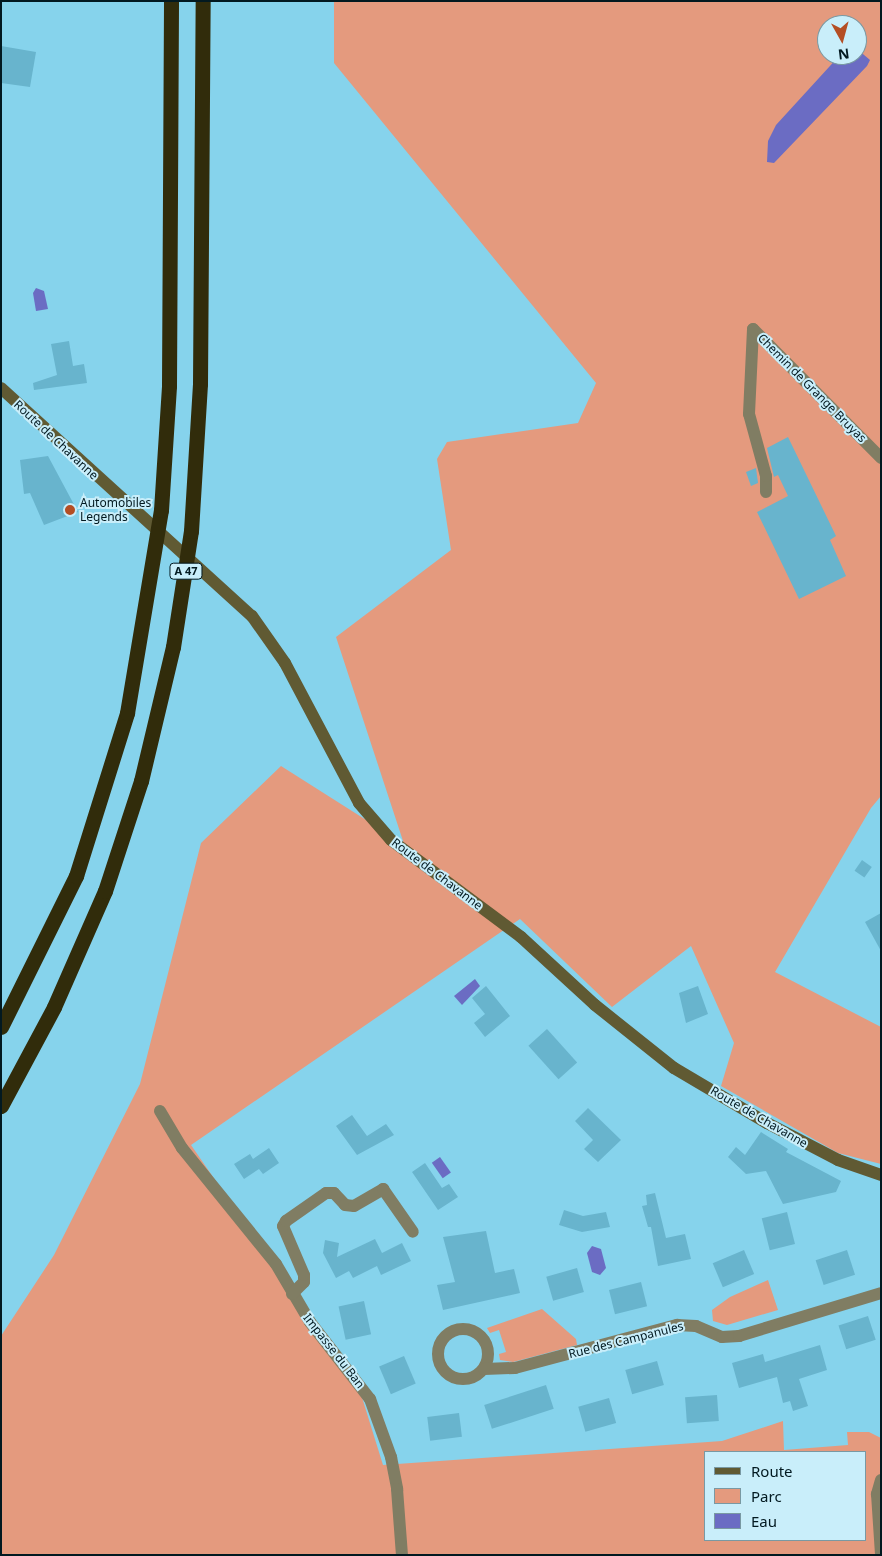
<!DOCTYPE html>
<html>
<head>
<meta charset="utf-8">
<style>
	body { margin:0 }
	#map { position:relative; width:882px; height:1556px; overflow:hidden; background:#86d3ec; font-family:"Noto Sans",sans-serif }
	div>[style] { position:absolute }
	.green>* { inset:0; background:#e49a7e }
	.water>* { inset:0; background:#6b6cc3; transform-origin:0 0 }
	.building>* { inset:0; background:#68b4cd; transform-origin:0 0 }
	.minor>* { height:12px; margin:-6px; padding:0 6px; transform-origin:6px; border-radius:6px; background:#807d63 }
	.minor>.ring { margin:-6px; padding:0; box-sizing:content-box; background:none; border:12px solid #807d63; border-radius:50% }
	.secondary>* { height:12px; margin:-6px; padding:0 6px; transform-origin:6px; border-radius:6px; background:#605a33 }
	.motorway>* { height:15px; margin:-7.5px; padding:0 7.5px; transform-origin:7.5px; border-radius:7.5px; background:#312c0b }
	.dots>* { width:14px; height:14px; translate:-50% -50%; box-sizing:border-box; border:2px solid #c9eefa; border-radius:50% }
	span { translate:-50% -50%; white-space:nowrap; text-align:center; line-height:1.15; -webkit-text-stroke:4px #c9eefa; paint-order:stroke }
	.shield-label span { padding:1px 4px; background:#c9eefa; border:1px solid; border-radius:4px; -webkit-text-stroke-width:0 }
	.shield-label { font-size:11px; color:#021920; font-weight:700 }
	.street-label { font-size:12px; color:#021920 }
	.poi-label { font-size:12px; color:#021920 }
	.left { translate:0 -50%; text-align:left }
	.frame { position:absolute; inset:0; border:2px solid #021920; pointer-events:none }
	.legend { position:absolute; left:704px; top:1451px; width:162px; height:90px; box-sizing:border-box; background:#c9eefa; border:1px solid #7999a3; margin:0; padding:6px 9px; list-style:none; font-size:15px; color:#021920 }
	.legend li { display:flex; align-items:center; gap:10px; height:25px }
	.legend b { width:25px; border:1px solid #7999a3 }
	.north { position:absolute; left:817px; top:15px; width:50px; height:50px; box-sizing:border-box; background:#c9eefa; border:1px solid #7999a3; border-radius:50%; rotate:173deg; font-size:14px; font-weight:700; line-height:20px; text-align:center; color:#021920 }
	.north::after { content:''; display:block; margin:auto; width:18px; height:22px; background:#b44e24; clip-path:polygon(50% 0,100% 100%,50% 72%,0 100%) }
</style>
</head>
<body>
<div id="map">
	<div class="green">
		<i style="clip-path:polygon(evenodd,334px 1px,881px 1px,881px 796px,871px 808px,775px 972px,881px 1027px,881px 1164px,838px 1153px,721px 1086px,734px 1043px,691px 946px,612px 1007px,520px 919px,191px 1145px,360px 1391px,383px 1465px,722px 1441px,783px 1421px,784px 1450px,848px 1445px,847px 1432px,869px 1432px,881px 1438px,881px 1555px,1px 1555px,1px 1336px,54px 1255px,140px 1084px,201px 843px,281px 766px,404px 844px,336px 637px,451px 550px,437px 459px,447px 442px,578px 423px,596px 383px,334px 63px,334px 1px,827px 25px,857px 25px,857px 55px,827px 55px,827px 25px,334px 1px,706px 1452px,866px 1452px,866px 1540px,706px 1540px,706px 1452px)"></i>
		<i style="clip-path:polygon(768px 1280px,778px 1310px,727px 1325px,713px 1321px,712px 1310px,730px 1297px)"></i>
		<i style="clip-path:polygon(542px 1309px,576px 1339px,577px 1345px,513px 1362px,500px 1360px,499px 1354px,506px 1352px,499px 1330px,490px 1333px,487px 1328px)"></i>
	</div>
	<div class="water">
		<i style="clip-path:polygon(857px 49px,870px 60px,867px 66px,774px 163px,767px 162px,768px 141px,776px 125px,840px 55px,857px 55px)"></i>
		<i style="clip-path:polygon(36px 288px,44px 291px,48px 309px,36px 311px,33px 293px)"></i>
		<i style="clip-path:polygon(475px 979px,480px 986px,462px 1005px,454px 996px)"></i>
		<i style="left:440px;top:1157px;width:19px;height:10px;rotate:55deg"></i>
		<i style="clip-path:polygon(592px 1246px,601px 1249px,606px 1268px,600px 1275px,592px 1272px,587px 1253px)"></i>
	</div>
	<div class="building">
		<i style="clip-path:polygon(1px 46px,36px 52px,30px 87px,1px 83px)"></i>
		<i style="clip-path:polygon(69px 341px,73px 366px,84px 364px,87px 383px,34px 390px,33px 383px,57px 375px,51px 344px)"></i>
		<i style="clip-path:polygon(788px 437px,836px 536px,830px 540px,846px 576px,799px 599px,757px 512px,788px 496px,778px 475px,774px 477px,767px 448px)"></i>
		<i style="clip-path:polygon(48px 456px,78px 512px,44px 525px,30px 493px,24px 494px,20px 460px)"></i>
		<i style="clip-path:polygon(756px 468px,758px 483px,751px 486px,746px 472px)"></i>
		<i style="left:862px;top:860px;width:12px;height:13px;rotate:35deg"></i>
		<i style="clip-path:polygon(881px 913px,881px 951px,865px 922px)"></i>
		<i style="clip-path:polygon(486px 986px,510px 1016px,485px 1037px,474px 1023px,485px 1014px,472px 998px)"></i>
		<i style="clip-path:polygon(698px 986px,708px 1014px,686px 1023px,679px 993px)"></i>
		<i style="left:547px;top:1029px;width:45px;height:25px;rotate:48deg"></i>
		<i style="clip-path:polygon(588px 1108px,621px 1140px,598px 1162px,584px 1149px,593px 1140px,575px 1121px)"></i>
		<i style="clip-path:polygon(352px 1115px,367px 1136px,386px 1124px,394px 1135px,357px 1155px,336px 1126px)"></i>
		<i style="clip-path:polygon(761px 1132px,788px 1149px,786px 1152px,841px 1181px,836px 1192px,783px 1204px,766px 1171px,746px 1174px,728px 1157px,736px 1147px,745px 1155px)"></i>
		<i style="clip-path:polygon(269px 1148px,279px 1163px,263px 1174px,259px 1169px,244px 1179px,234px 1164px,250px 1154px,253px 1159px)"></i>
		<i style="clip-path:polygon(425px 1163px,442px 1188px,449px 1184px,458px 1197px,438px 1210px,412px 1172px)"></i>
		<i style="clip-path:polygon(655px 1193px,666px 1238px,685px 1234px,691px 1259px,658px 1266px,651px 1227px,648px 1227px,642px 1206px,647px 1205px,646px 1195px)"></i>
		<i style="clip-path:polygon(564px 1210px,583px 1216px,606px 1212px,610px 1227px,582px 1232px,559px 1225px)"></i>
		<i style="left:787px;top:1212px;width:33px;height:26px;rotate:76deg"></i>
		<i style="clip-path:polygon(486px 1231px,495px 1273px,514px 1269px,520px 1293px,443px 1310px,437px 1285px,455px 1282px,443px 1237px)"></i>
		<i style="clip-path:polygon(375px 1239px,382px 1253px,402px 1243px,411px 1261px,381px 1275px,377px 1266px,353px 1278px,349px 1271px,336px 1278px,323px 1253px,325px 1240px,339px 1243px,337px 1257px)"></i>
		<i style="left:744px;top:1250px;width:26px;height:34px;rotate:67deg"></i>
		<i style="left:847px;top:1250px;width:26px;height:33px;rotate:72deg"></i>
		<i style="left:577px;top:1268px;width:25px;height:32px;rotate:74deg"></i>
		<i style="left:641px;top:1282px;width:25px;height:33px;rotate:76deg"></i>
		<i style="left:364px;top:1301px;width:34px;height:26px;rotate:78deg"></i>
		<i style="left:868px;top:1316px;width:25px;height:31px;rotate:72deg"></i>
		<i style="clip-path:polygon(820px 1345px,827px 1370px,799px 1379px,808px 1406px,793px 1411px,790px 1401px,783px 1403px,777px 1377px,739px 1388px,732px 1363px,763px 1354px,765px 1362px)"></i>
		<i style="left:404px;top:1356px;width:30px;height:27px;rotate:67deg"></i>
		<i style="left:657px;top:1361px;width:25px;height:33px;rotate:74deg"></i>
		<i style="left:546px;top:1385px;width:25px;height:65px;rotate:72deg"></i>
		<i style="left:717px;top:1395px;width:26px;height:32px;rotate:86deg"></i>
		<i style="left:609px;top:1398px;width:26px;height:32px;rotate:74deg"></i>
		<i style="left:459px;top:1413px;width:24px;height:32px;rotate:83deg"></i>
	</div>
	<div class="minor">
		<i style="left:766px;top:492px;width:16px;rotate:-90deg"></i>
		<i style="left:766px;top:476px;width:64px;rotate:-105.3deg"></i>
		<i style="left:749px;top:414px;width:85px;rotate:-87.3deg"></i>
		<i style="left:753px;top:329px;width:182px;rotate:45.2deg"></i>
		<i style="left:160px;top:1111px;width:43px;rotate:59.3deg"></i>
		<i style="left:182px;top:1148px;width:149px;rotate:51deg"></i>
		<i style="left:276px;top:1264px;width:67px;rotate:59.6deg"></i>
		<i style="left:310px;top:1322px;width:98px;rotate:52.1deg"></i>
		<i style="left:370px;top:1399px;width:62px;rotate:70.1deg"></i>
		<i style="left:391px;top:1457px;width:33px;rotate:79deg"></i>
		<i style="left:397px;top:1489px;width:66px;rotate:85.7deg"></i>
		<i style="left:292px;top:1294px;width:17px;rotate:-45deg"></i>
		<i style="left:304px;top:1282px;width:7px;rotate:-90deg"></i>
		<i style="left:304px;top:1275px;width:53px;rotate:-113.2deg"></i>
		<i style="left:283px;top:1226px;width:6px;rotate:-59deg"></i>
		<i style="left:286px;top:1221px;width:49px;rotate:-35deg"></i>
		<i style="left:326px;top:1193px;width:8px"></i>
		<i style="left:334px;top:1193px;width:16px;rotate:47deg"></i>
		<i style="left:345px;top:1205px;width:9px;rotate:6deg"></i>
		<i style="left:354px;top:1206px;width:34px;rotate:-30deg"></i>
		<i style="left:383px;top:1189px;width:52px;rotate:55.1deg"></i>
		<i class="ring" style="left:438px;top:1329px;width:38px;height:38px"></i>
		<i style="left:484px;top:1369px;width:31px;rotate:-2deg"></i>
		<i style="left:515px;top:1368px;width:168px;rotate:-14.9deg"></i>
		<i style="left:677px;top:1325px;width:19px;rotate:3deg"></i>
		<i style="left:696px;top:1326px;width:28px;rotate:23deg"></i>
		<i style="left:722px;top:1337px;width:17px;rotate:-3deg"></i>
		<i style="left:739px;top:1336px;width:148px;rotate:-16.8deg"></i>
		<i style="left:881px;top:1480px;width:15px;rotate:106deg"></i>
		<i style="left:877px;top:1494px;width:60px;rotate:86.2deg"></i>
	</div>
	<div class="secondary">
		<i style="left:1px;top:388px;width:339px;rotate:42.3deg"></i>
		<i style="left:252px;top:616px;width:57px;rotate:54.9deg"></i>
		<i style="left:285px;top:663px;width:158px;rotate:62.1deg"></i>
		<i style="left:359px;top:803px;width:49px;rotate:49.1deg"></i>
		<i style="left:391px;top:840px;width:162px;rotate:36.7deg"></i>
		<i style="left:521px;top:937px;width:100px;rotate:42.6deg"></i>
		<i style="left:595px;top:1005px;width:101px;rotate:38.6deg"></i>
		<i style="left:674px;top:1068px;width:108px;rotate:30.6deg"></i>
		<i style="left:767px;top:1123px;width:80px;rotate:27.5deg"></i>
		<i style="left:838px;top:1160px;width:46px;rotate:19.2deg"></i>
	</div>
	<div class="motorway">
		<i style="left:1px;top:1027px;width:169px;rotate:-63.6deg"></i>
		<i style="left:76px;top:876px;width:171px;rotate:-72.6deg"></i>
		<i style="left:127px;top:713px;width:206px;rotate:-80.5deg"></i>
		<i style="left:161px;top:510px;width:124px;rotate:-86.3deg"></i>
		<i style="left:169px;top:386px;width:385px;rotate:-89.7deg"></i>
		<i style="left:1px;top:1106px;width:112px;rotate:-61.8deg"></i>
		<i style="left:54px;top:1007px;width:127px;rotate:-66.3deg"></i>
		<i style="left:105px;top:891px;width:116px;rotate:-71.9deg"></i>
		<i style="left:141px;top:781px;width:138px;rotate:-76.6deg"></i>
		<i style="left:173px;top:647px;width:117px;rotate:-81.2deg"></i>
		<i style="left:191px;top:531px;width:147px;rotate:-86.5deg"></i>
		<i style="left:200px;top:384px;width:383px;rotate:-89.6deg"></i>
	</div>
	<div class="dots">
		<i style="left:70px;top:510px;background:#b44e24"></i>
	</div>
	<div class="shield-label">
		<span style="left:186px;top:571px">A 47</span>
	</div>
	<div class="street-label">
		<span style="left:812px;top:388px;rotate:45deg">Chemin de Grange Bruyas</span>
		<span style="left:56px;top:440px;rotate:43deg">Route de Chavanne</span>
		<span style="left:437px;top:874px;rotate:37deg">Route de Chavanne</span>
		<span style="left:759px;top:1117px;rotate:30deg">Route de Chavanne</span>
		<span style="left:626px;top:1340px;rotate:-14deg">Rue des Campanules</span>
		<span style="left:334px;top:1351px;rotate:52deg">Impasse du Ban</span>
	</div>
	<div class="poi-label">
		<span class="left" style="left:80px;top:510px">Automobiles<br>Legends</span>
	</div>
	<div class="frame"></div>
	<ul class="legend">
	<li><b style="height:6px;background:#605a33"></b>Route</li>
	<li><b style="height:14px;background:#e49a7e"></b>Parc</li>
	<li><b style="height:14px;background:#6b6cc3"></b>Eau</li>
	</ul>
	<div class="north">N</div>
</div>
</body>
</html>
